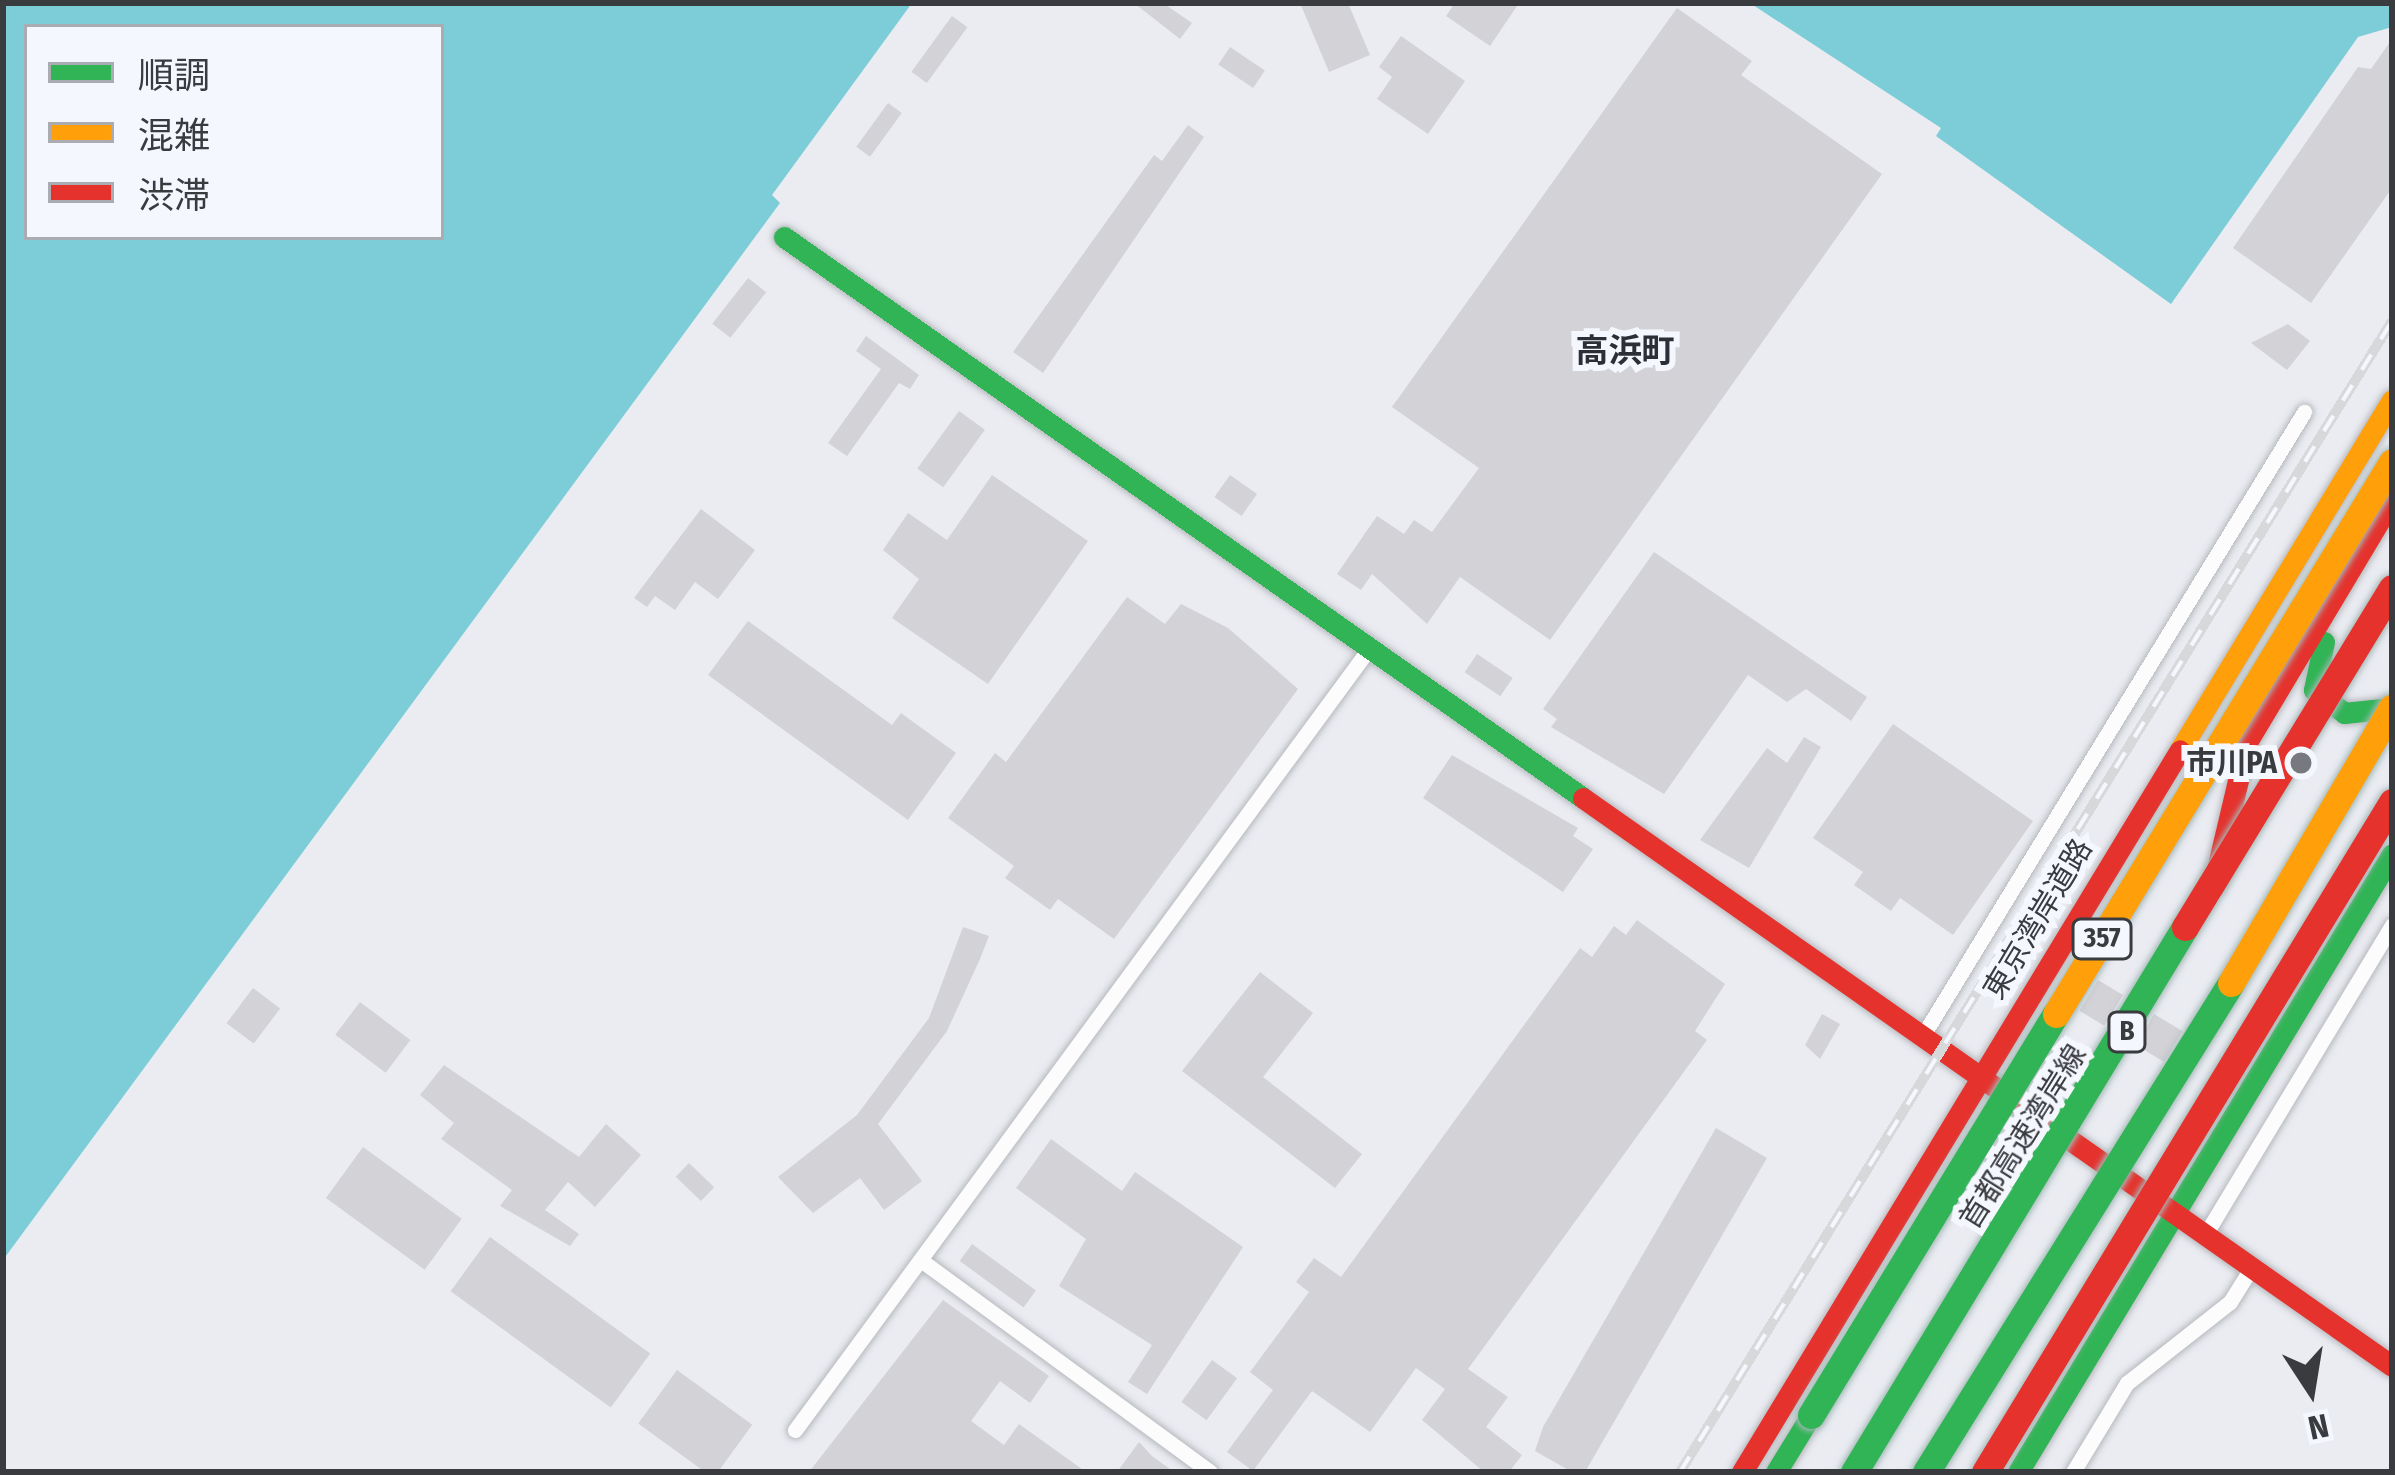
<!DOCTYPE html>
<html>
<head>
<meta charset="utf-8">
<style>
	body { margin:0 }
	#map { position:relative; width:2395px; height:1475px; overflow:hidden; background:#eaecf2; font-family:"Fira Sans Condensed","Noto Sans JP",sans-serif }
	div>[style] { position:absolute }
	.water>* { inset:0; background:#7ccdd7 }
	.building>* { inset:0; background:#d3d2d6; transform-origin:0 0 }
	.roads { filter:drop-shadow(0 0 3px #b7b9bd) drop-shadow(0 0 3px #b7b9bd) }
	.street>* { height:15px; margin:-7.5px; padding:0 7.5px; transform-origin:7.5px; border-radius:7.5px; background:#fcfcfd }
	.fast>* { height:21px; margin:-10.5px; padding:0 10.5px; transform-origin:10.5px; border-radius:10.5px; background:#30b455 }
	.slow>* { height:21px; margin:-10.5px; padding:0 10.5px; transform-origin:10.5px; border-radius:10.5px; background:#ff9f0a }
	.jam>* { height:21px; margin:-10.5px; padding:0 10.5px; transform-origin:10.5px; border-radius:10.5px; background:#e5322d }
	.rail>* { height:10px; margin-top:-5px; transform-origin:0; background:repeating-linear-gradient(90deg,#f5f7fe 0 18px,#d7d8da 0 36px); box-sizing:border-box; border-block:3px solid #d7d8da }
	.bridges { filter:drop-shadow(0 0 3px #a7baba) drop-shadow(0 0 3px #a7baba) }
	.fast-bridge>* { height:27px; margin:-13.5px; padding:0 13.5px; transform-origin:13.5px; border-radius:13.5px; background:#30b455 }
	.slow-bridge>* { height:27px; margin:-13.5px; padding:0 13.5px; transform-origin:13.5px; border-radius:13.5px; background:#ff9f0a }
	.jam-bridge>* { height:27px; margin:-13.5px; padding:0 13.5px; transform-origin:13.5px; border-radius:13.5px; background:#e5322d }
	.dots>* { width:33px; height:33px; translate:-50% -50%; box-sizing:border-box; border:6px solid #f5f7fe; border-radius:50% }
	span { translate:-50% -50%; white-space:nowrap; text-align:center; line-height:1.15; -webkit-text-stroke:12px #f5f7fe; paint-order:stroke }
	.shield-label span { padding:3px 9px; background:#f5f7fe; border:3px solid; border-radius:9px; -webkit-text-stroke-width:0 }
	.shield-label { font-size:27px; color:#393b3f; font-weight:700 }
	.poi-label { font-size:30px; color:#393b3f; font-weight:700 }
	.right { translate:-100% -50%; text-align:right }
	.street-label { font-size:30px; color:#393b3f }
	.neighbourhood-label { font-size:33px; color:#2d2f38; font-weight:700 }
	.frame { position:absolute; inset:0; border:6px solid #393b3f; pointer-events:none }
	.legend { position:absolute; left:24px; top:24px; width:420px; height:216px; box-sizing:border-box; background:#f5f7fe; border:3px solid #aaacb2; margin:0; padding:15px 21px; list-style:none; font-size:36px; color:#393b3f }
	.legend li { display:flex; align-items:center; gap:24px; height:60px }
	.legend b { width:60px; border:3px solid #aaacb2 }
	.north { position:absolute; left:2251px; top:1331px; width:120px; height:120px; -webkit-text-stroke:9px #f5f7fe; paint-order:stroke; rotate:168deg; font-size:33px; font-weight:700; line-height:48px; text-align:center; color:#393b3f }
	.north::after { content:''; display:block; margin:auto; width:42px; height:54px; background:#393b3f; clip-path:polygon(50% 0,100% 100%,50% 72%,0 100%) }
</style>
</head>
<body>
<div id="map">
	<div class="water">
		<i style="clip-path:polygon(evenodd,3px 3px,912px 3px,772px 195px,780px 203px,3px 1260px,3px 3px,27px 27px,441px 27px,441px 237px,27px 237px,27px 27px)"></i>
		<i style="clip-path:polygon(1750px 3px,2392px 3px,2392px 27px,2358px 37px,2171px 304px,1936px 136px,1941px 128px)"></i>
	</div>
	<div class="building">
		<i style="clip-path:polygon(1134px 3px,1163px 3px,1192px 23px,1180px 39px)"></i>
		<i style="clip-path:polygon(1300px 3px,1348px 3px,1370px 55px,1329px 72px)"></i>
		<i style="clip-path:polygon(1455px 3px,1519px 3px,1490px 46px,1446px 16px)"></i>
		<i style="clip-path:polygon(1677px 8px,1752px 61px,1741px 75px,1882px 174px,1550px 640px,1460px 577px,1427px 624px,1372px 574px,1361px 590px,1337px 574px,1377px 516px,1404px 534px,1414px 520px,1432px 532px,1479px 468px,1392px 407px)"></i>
		<i style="left:952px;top:16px;width:19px;height:69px;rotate:36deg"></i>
		<i style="clip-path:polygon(1401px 36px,1465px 81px,1428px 134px,1377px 99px,1392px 77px,1379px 67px)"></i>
		<i style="clip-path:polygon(2392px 39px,2392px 188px,2311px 303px,2233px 248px,2358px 67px,2371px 69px)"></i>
		<i style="left:1230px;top:47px;width:42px;height:21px;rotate:34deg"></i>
		<i style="left:888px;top:103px;width:17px;height:54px;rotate:36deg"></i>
		<i style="clip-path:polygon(1188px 125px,1204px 137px,1043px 373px,1013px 352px,1154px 155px,1162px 161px)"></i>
		<i style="left:748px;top:278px;width:23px;height:58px;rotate:38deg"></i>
		<i style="clip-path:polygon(2288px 324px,2310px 341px,2287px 370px,2251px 343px)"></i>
		<i style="clip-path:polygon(866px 336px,919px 375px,910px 389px,899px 383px,847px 456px,828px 443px,881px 369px,856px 351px)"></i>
		<i style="left:959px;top:411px;width:32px;height:71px;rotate:36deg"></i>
		<i style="clip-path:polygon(992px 475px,1088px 541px,988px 684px,892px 618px,919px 579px,883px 550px,908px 513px,947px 540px)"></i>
		<i style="left:1230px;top:475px;width:33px;height:27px;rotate:35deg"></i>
		<i style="clip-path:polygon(701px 509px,755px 550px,718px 599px,695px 582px,675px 610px,655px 596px,647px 607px,634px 598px)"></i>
		<i style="clip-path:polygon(1654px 552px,1867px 697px,1851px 721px,1806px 689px,1787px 702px,1748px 675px,1664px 794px,1551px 727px,1557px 719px,1543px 709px)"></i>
		<i style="clip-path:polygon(1127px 597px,1165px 624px,1181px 604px,1228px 628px,1298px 689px,1114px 939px,1058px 899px,1050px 910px,1005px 878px,1014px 866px,948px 818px,995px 753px,1006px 762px)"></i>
		<i style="clip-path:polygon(748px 621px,892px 725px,901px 713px,956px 753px,908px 820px,708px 675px)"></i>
		<i style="left:1477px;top:654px;width:43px;height:22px;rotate:34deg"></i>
		<i style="clip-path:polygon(1893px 724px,2033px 821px,1953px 935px,1900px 898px,1891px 911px,1854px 885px,1863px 872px,1813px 838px)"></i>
		<i style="clip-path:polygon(1804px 737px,1821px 747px,1749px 868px,1700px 840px,1767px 748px,1787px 763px)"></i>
		<i style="clip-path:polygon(1452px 755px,1578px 828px,1573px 836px,1593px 849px,1563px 892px,1423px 798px)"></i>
		<i style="clip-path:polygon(1637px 920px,1725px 984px,1695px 1031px,1707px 1040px,1468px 1369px,1508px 1397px,1486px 1427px,1522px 1455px,1509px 1472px,1484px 1472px,1422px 1420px,1445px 1389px,1416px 1368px,1370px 1432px,1312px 1391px,1253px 1471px,1227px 1452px,1273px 1390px,1250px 1372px,1309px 1292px,1296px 1282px,1314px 1258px,1341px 1277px,1580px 948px,1592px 957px,1614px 926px,1626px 935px)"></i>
		<i style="clip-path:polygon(963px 927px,989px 936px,980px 959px,947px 1031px,878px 1124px,922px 1181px,884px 1210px,860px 1178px,813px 1213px,778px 1177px,857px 1115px,929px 1018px)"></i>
		<i style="clip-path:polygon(1260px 972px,1313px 1013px,1263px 1077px,1362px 1154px,1335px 1188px,1182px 1071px)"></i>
		<i style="left:2098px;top:980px;width:29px;height:36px;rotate:31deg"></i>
		<i style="left:253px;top:988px;width:34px;height:44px;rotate:37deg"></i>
		<i style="left:360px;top:1002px;width:63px;height:41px;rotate:37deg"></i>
		<i style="clip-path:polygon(1822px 1014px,1840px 1024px,1820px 1059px,1805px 1045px)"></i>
		<i style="left:2154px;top:1014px;width:33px;height:36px;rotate:31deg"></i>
		<i style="clip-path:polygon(444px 1065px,579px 1157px,606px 1124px,641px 1155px,595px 1207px,568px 1182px,545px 1210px,579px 1234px,570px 1246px,500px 1206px,512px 1190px,441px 1139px,454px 1123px,420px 1095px)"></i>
		<i style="clip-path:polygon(1716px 1128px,1767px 1158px,1585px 1472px,1572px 1472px,1535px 1451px,1543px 1427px)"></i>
		<i style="clip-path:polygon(1051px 1139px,1122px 1191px,1135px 1172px,1243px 1247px,1147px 1394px,1128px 1382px,1152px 1345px,1059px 1286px,1086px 1239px,1016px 1188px)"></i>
		<i style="left:363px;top:1147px;width:122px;height:63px;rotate:36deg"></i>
		<i style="left:689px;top:1163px;width:35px;height:19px;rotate:44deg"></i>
		<i style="left:490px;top:1237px;width:198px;height:67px;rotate:36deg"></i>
		<i style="left:972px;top:1244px;width:79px;height:21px;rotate:36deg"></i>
		<i style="clip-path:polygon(943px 1300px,1049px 1376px,1030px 1403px,1000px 1381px,971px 1421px,1004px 1445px,1019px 1424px,1086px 1472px,809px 1472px)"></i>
		<i style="left:1212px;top:1360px;width:31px;height:52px;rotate:36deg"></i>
		<i style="left:677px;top:1370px;width:93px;height:66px;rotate:36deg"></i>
		<i style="clip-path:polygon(1139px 1442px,1152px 1456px,1174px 1472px,1117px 1472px)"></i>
	</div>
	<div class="roads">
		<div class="street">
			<i style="left:1925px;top:1032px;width:727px;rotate:-58.56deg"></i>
			<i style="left:2205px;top:1235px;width:362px;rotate:-58.9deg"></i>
			<i style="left:922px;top:1261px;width:357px;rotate:36.2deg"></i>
			<i style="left:795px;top:1430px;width:973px;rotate:-53.7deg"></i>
			<i style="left:2073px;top:1472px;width:104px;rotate:-58.8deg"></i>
			<i style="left:2127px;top:1383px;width:131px;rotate:-38.2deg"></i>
			<i style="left:2230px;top:1302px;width:36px;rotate:-58deg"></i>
		</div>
		<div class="fast">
			<i style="left:784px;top:237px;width:976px;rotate:35.07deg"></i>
			<i style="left:2324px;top:642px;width:49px;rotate:101.8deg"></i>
			<i style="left:2314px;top:690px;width:38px;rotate:37deg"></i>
			<i style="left:2344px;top:713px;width:48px;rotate:-5.9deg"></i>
			<i style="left:1776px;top:1472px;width:67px;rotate:-58.4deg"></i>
			<i style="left:2018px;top:1472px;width:722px;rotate:-58.82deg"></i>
		</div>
		<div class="slow">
			<i style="left:2180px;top:750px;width:409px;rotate:-58.8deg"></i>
		</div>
		<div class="jam">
			<i style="left:1583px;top:798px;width:988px;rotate:35.07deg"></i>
			<i style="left:2214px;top:882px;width:144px;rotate:-76.7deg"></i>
			<i style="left:2247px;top:742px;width:282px;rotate:-59.1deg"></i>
			<i style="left:1742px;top:1472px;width:844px;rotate:-58.76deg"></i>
		</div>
	</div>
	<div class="rail">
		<i style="left:1680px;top:1472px;width:1353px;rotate:-58.26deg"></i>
	</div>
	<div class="bridges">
		<div class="fast-bridge">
			<i style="left:1811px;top:1415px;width:470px;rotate:-58.6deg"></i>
			<i style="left:1854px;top:1472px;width:638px;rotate:-58.73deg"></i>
			<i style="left:1926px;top:1472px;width:576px;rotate:-58.05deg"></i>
		</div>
		<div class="slow-bridge">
			<i style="left:2231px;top:983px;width:319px;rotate:-59.7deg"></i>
			<i style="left:2056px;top:1014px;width:646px;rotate:-58.67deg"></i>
		</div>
		<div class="jam-bridge">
			<i style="left:2185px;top:927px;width:397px;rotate:-58.6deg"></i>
			<i style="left:1985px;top:1472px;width:784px;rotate:-58.72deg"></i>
		</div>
	</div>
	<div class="dots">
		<i style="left:2301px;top:763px;background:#77797e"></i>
	</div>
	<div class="shield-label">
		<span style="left:2102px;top:939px">357</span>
		<span style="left:2127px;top:1032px">B</span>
	</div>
	<div class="poi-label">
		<span class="right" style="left:2277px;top:763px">市川PA</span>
	</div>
	<div class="street-label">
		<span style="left:2038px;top:919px;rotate:-59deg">東京湾岸道路</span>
		<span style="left:2023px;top:1137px;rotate:-58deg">首都高速湾岸線</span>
	</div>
	<div class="neighbourhood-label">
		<span style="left:1625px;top:352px">高浜町</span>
	</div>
	<div class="frame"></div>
	<ul class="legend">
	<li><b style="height:15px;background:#30b455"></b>順調</li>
	<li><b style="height:15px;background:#ff9f0a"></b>混雑</li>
	<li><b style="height:15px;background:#e5322d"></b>渋滞</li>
	</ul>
	<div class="north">N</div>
</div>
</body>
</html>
